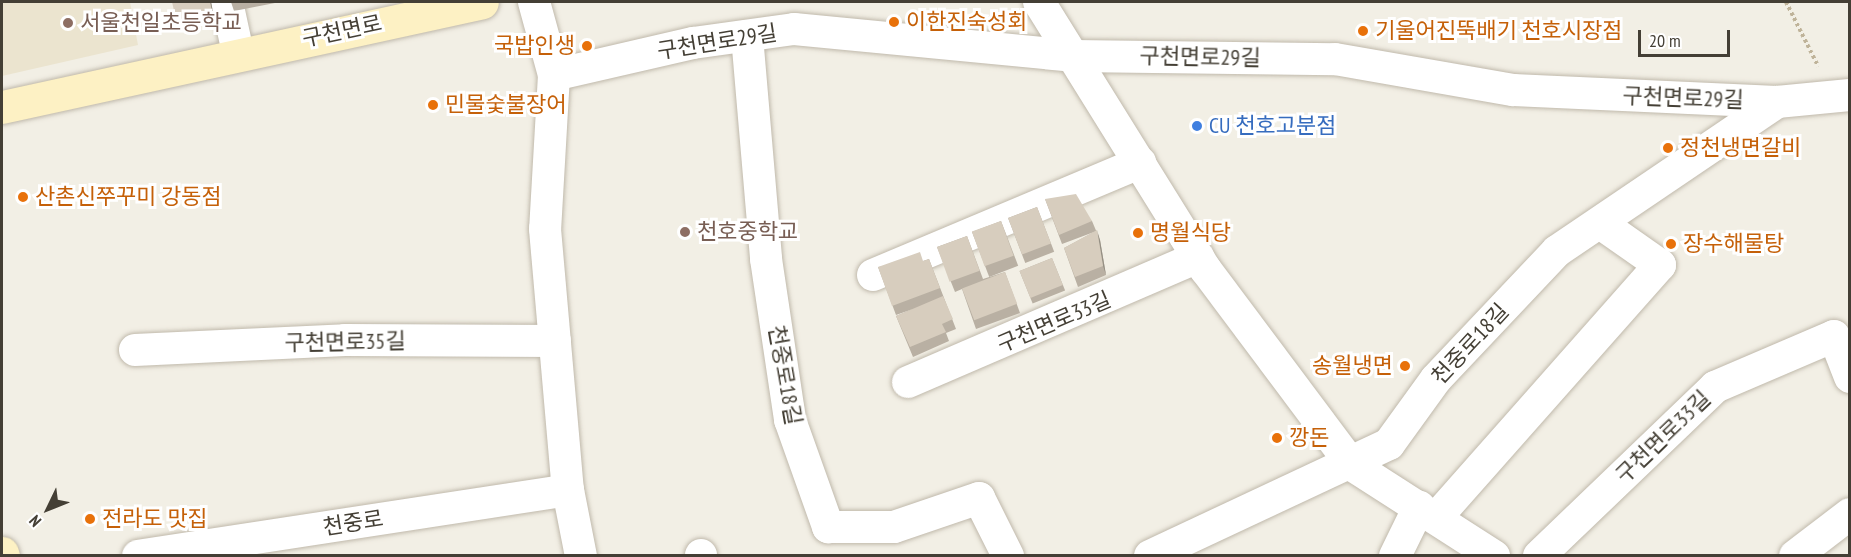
<!DOCTYPE html>
<html>
<head>
<meta charset="utf-8">
<style>
	body { margin:0 }
	#map { position:relative; width:1851px; height:557px; overflow:hidden; background:#f2efe5; font-family:"PT Sans Narrow","Noto Sans KR",sans-serif }
	div>[style] { position:absolute }
	.education>* { inset:0; background:#ebe4cf }
	.path>* { height:4px; margin-top:-2px; transform-origin:0; background:repeating-linear-gradient(90deg,#bfb399 0 3px,transparent 0 6px) }
	.roads { filter:drop-shadow(0 0 2px #c0b9ab) drop-shadow(0 0 2px #c0b9ab) }
	.street>* { height:32px; margin:-16px; padding:0 16px; transform-origin:16px; border-radius:16px; background:#fff }
	.secondary>* { height:33px; margin:-16.5px; padding:0 16.5px; transform-origin:16.5px; border-radius:16.5px; background:#fdf1c4 }
	.wall>* { inset:0; background:#b9b0a3; transform-origin:0 0 }
	.shaded-wall>* { inset:0; background:#969085 }
	.building>* { inset:0; background:#d7cdbe; transform-origin:0 0 }
	.dots>* { width:16px; height:16px; translate:-50% -50%; box-sizing:border-box; border:3px solid #fff; border-radius:50% }
	span { translate:-50% -50%; white-space:nowrap; text-align:center; line-height:1.15; -webkit-text-stroke:6px #fff; paint-order:stroke }
	.food-label { font-size:22px; color:#c56008 }
	.left { translate:0 -50%; text-align:left }
	.right { translate:-100% -50%; text-align:right }
	.education-label { font-size:22px; color:#785e54 }
	.street-label { font-size:22px; color:#443f35 }
	.shop-label { font-size:22px; color:#366cbe }
	.frame { position:absolute; inset:0; border:3px solid #443f35; pointer-events:none }
	.north { position:absolute; left:18px; top:479px; width:60px; height:60px; -webkit-text-stroke:4px #fff; paint-order:stroke; rotate:227deg; font-size:16px; font-weight:700; line-height:24px; text-align:center; color:#443f35 }
	.north::after { content:''; display:block; margin:auto; width:21px; height:27px; background:#443f35; clip-path:polygon(50% 0,100% 100%,50% 72%,0 100%) }
	.scale { position:absolute; left:1638px; top:30px; width:92px; height:27px; box-sizing:border-box; border:3px solid #443f35; border-top:0; padding-left:8px; font-size:18px; line-height:21px; white-space:nowrap; color:#443f35; -webkit-text-stroke:4px #fff; paint-order:stroke }
</style>
</head>
<body>
<div id="map">
	<div class="education">
		<i style="clip-path:polygon(2px 2px,130px 2px,138px 45px,2px 76px)"></i>
	</div>
	<div class="path">
		<i style="left:1786px;top:2px;width:72px;rotate:63.4deg"></i>
	</div>
	<div class="roads">
		<div class="street">
			<i style="left:227px;top:2px;width:52px;rotate:77.8deg"></i>
			<i style="left:534px;top:2px;width:76px;rotate:74.7deg"></i>
			<i style="left:554px;top:75px;width:154px;rotate:93.3deg"></i>
			<i style="left:545px;top:229px;width:262px;rotate:85deg"></i>
			<i style="left:568px;top:490px;width:67px;rotate:78.9deg"></i>
			<i style="left:1039px;top:2px;width:316px;rotate:58.1deg"></i>
			<i style="left:1206px;top:270px;width:244px;rotate:53.2deg"></i>
			<i style="left:1352px;top:465px;width:169px;rotate:32.7deg"></i>
			<i style="left:747px;top:36px;width:224px;rotate:85.1deg"></i>
			<i style="left:766px;top:259px;width:163px;rotate:81.5deg"></i>
			<i style="left:790px;top:420px;width:114px;rotate:70.4deg"></i>
			<i style="left:828px;top:527px;width:66px"></i>
			<i style="left:894px;top:527px;width:90px;rotate:-18.8deg"></i>
			<i style="left:979px;top:498px;width:65px;rotate:63.4deg"></i>
			<i style="left:554px;top:75px;width:143px;rotate:-13deg"></i>
			<i style="left:693px;top:43px;width:102px;rotate:-7.9deg"></i>
			<i style="left:794px;top:29px;width:280px;rotate:5.5deg"></i>
			<i style="left:1073px;top:56px;width:262px;rotate:0.7deg"></i>
			<i style="left:1335px;top:59px;width:181px;rotate:9.9deg"></i>
			<i style="left:1513px;top:90px;width:264px;rotate:2.6deg"></i>
			<i style="left:1777px;top:102px;width:73px;rotate:-5.5deg"></i>
			<i style="left:873px;top:275px;width:290px;rotate:-22.8deg"></i>
			<i style="left:135px;top:350px;width:210px;rotate:-2.7deg"></i>
			<i style="left:345px;top:340px;width:210px;rotate:0.3deg"></i>
			<i style="left:908px;top:382px;width:316px;rotate:-23.3deg"></i>
			<i style="left:1436px;top:518px;width:338px;rotate:-48.5deg"></i>
			<i style="left:1660px;top:265px;width:73px;rotate:-145deg"></i>
			<i style="left:701px;top:555px;width:1px;rotate:90deg"></i>
			<i style="left:138px;top:556px;width:435px;rotate:-8.7deg"></i>
			<i style="left:1150px;top:556px;width:264px;rotate:-25.1deg"></i>
			<i style="left:1389px;top:444px;width:80px;rotate:-54.1deg"></i>
			<i style="left:1436px;top:379px;width:176px;rotate:-46.6deg"></i>
			<i style="left:1557px;top:251px;width:266px;rotate:-34.1deg"></i>
			<i style="left:1395px;top:556px;width:55px;rotate:-63.9deg"></i>
			<i style="left:1539px;top:556px;width:244px;rotate:-43.8deg"></i>
			<i style="left:1715px;top:387px;width:129px;rotate:-23.2deg"></i>
			<i style="left:1834px;top:336px;width:44px;rotate:68.7deg"></i>
			<i style="left:1795px;top:556px;width:69px;rotate:-37.4deg"></i>
		</div>
		<div class="secondary">
			<i style="left:2px;top:107px;width:491px;rotate:-12.3deg"></i>
			<i style="left:2px;top:553px;width:3px;rotate:72deg"></i>
		</div>
	</div>
	<div class="wall">
		<i style="clip-path:polygon(211px 2px,215px 22px,179px 29px,176px 19px)"></i>
		<i style="clip-path:polygon(231px 2px,280px 2px,234px 11px)"></i>
		<i style="clip-path:polygon(1045px 199px,1092px 221px,1100px 240px,1106px 275px,1078px 287px,1064px 248px,1094px 232px,1062px 244px)"></i>
		<i style="left:1037px;top:207px;width:48px;height:31px;rotate:69deg"></i>
		<i style="left:1001px;top:221px;width:48px;height:31px;rotate:69deg"></i>
		<i style="clip-path:polygon(967px 236px,983px 279px,1005px 272px,1020px 313px,976px 329px,962px 289px,955px 292px,937px 247px)"></i>
		<i style="left:1052px;top:258px;width:35px;height:35px;rotate:68deg"></i>
		<i style="clip-path:polygon(929px 259px,956px 329px,946px 333px,949px 341px,913px 357px,896px 316px,913px 309px,896px 315px,878px 267px,923px 261px)"></i>
	</div>
	<div class="shaded-wall">
		<i style="clip-path:polygon(210px 2px,211px 2px,215px 22px,212px 12px)"></i>
		<i style="clip-path:polygon(1097px 230px,1100px 240px,1106px 275px,1103px 266px)"></i>
	</div>
	<div class="building">
		<i style="clip-path:polygon(172px 2px,210px 2px,212px 12px,176px 19px)"></i>
		<i style="clip-path:polygon(1076px 194px,1092px 221px,1059px 235px,1045px 199px)"></i>
		<i style="left:1037px;top:207px;width:39px;height:31px;rotate:69deg"></i>
		<i style="left:1001px;top:221px;width:37px;height:31px;rotate:70deg"></i>
		<i style="clip-path:polygon(1097px 230px,1103px 266px,1075px 277px,1064px 248px)"></i>
		<i style="left:967px;top:236px;width:37px;height:32px;rotate:70deg"></i>
		<i style="clip-path:polygon(920px 252px,923px 261px,929px 259px,940px 288px,892px 306px,878px 267px)"></i>
		<i style="left:1052px;top:258px;width:29px;height:35px;rotate:68deg"></i>
		<i style="left:1005px;top:272px;width:34px;height:46px;rotate:69deg"></i>
		<i style="clip-path:polygon(943px 296px,953px 319px,942px 324px,946px 332px,910px 347px,896px 316px)"></i>
	</div>
	<div class="dots">
		<i style="left:894px;top:22px;background:#e8710a"></i>
		<i style="left:68px;top:23px;background:#8d6e63"></i>
		<i style="left:1363px;top:31px;background:#e8710a"></i>
		<i style="left:587px;top:46px;background:#e8710a"></i>
		<i style="left:433px;top:105px;background:#e8710a"></i>
		<i style="left:1197px;top:126px;background:#3f7fe0"></i>
		<i style="left:1668px;top:148px;background:#e8710a"></i>
		<i style="left:23px;top:197px;background:#e8710a"></i>
		<i style="left:685px;top:232px;background:#8d6e63"></i>
		<i style="left:1138px;top:233px;background:#e8710a"></i>
		<i style="left:1671px;top:244px;background:#e8710a"></i>
		<i style="left:1405px;top:366px;background:#e8710a"></i>
		<i style="left:1277px;top:438px;background:#e8710a"></i>
		<i style="left:90px;top:519px;background:#e8710a"></i>
	</div>
	<div class="food-label">
		<span class="left" style="left:906px;top:22px">이한진숙성회</span>
		<span class="left" style="left:1375px;top:31px">기울어진뚝배기 천호시장점</span>
		<span class="right" style="left:575px;top:46px">국밥인생</span>
		<span class="left" style="left:445px;top:105px">민물숯불장어</span>
		<span class="left" style="left:1680px;top:148px">정천냉면갈비</span>
		<span class="left" style="left:35px;top:197px">산촌신쭈꾸미 강동점</span>
		<span class="left" style="left:1150px;top:233px">명월식당</span>
		<span class="left" style="left:1683px;top:244px">장수해물탕</span>
		<span class="right" style="left:1393px;top:366px">송월냉면</span>
		<span class="left" style="left:1289px;top:438px">깡돈</span>
		<span class="left" style="left:102px;top:519px">전라도 맛집</span>
	</div>
	<div class="education-label">
		<span class="left" style="left:80px;top:23px">서울천일초등학교</span>
		<span class="left" style="left:697px;top:232px">천호중학교</span>
	</div>
	<div class="street-label">
		<span style="left:342px;top:31px;rotate:-12deg">구천면로</span>
		<span style="left:717px;top:42px;rotate:-9deg">구천면로29길</span>
		<span style="left:1200px;top:57px;rotate:1deg">구천면로29길</span>
		<span style="left:1683px;top:98px;rotate:2deg">구천면로29길</span>
		<span style="left:1054px;top:322px;rotate:-23deg">구천면로33길</span>
		<span style="left:345px;top:342px;rotate:-1deg">구천면로35길</span>
		<span style="left:1470px;top:344px;rotate:-47deg">천중로18길</span>
		<span style="left:785px;top:375px;rotate:80deg">천중로18길</span>
		<span style="left:1663px;top:437px;rotate:-44deg">구천면로33길</span>
		<span style="left:353px;top:523px;rotate:-9deg">천중로</span>
	</div>
	<div class="shop-label">
		<span class="left" style="left:1209px;top:126px">CU 천호고분점</span>
	</div>
	<div class="frame"></div>
	<div class="north">N</div>
	<div class="scale">20 m</div>
</div>
</body>
</html>
